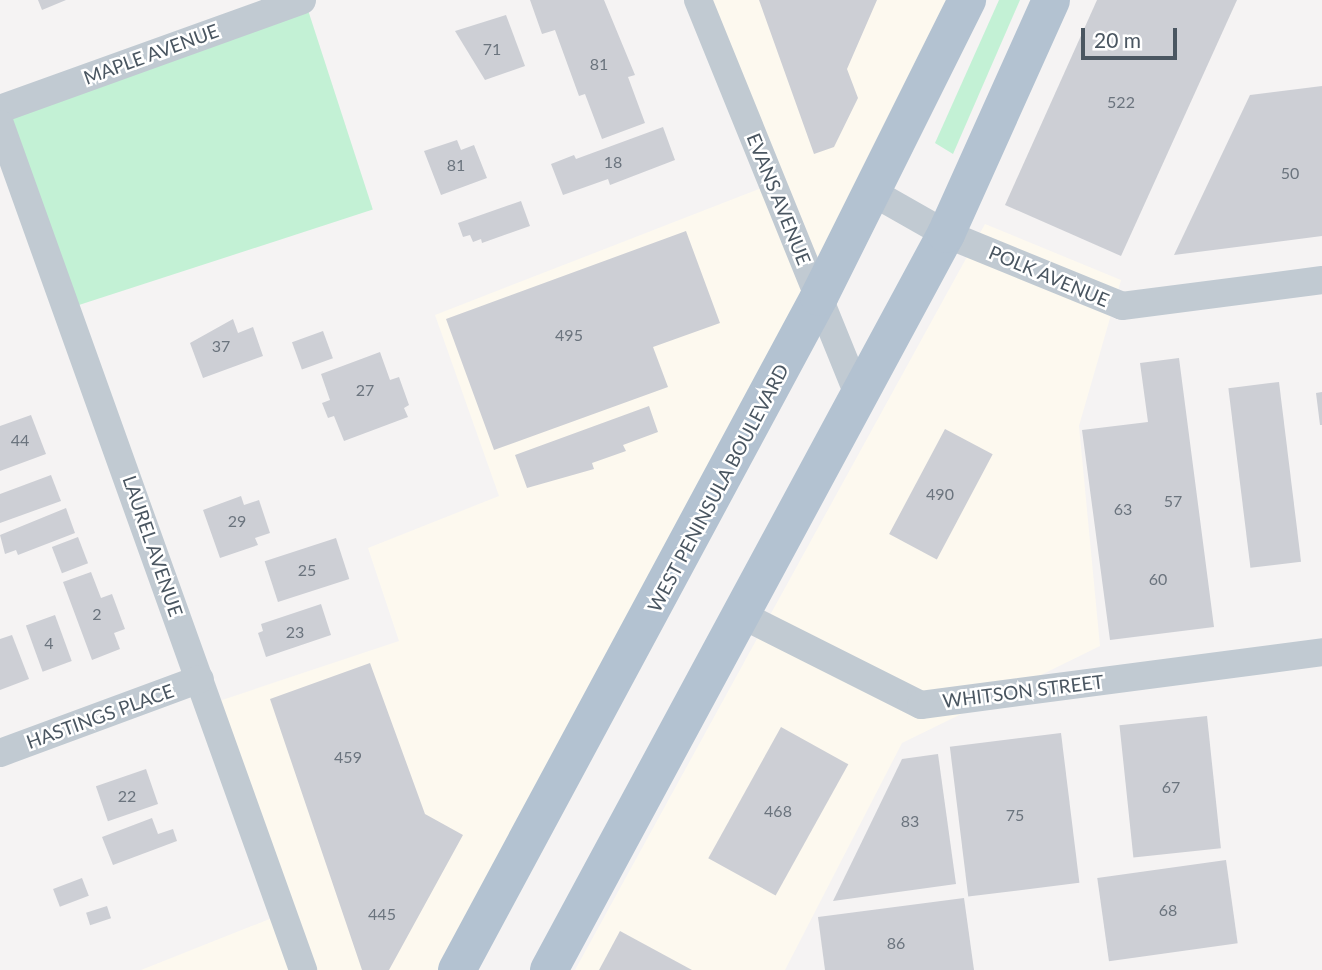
<!DOCTYPE html>
<html>
<head>
<meta charset="utf-8">
<style>
	body { margin:0 }
	#map { position:relative; width:1322px; height:970px; overflow:hidden; background:#f5f3f3; font-family:Lato,sans-serif }
	div>[style] { position:absolute }
	.commercial>* { inset:0; background:#fdf9ef }
	.green>* { inset:0; background:#c3f1d5; transform-origin:0 0 }
	.building>* { inset:0; background:#cdcfd5; transform-origin:0 0 }
	.minor>* { height:28px; margin:-14px; padding:0 14px; transform-origin:14px; border-radius:14px; background:#c1cad2 }
	.primary>* { height:38px; margin:-19px; padding:0 19px; transform-origin:19px; border-radius:19px; background:#b3c2d1 }
	span { translate:-50% -50%; white-space:nowrap; text-align:center; line-height:1.15; -webkit-text-stroke:5px #fff; paint-order:stroke }
	.number-label { font-size:16px; color:#6b747e }
	.number-label span { -webkit-text-stroke-width:0 }
	.street-label { font-size:19px; color:#4a5661 }
	.scale { position:absolute; left:1081px; top:28px; width:96px; height:32px; box-sizing:border-box; border:4px solid #4a5661; border-top:0; padding-left:9px; font-size:21px; line-height:24px; white-space:nowrap; color:#4a5661; -webkit-text-stroke:5px #fff; paint-order:stroke }
</style>
</head>
<body>
<div id="map">
	<div class="commercial">
		<i style="clip-path:polygon(688px 0,958px 0,450px 970px,141px 970px,277px 916px,201px 707px,399px 641px,368px 548px,499px 496px,435px 315px,764px 187px)"></i>
		<i style="clip-path:polygon(985px 224px,1121px 280px,1079px 426px,1100px 646px,902px 743px,785px 970px,575px 970px)"></i>
	</div>
	<div class="green">
		<i style="clip-path:polygon(999px 0,1020px 0,953px 154px,935px 143px)"></i>
		<i style="left:307px;top:7px;width:213px;height:322px;rotate:72deg"></i>
	</div>
	<div class="building">
		<i style="clip-path:polygon(38px 0,66px 0,42px 10px)"></i>
		<i style="clip-path:polygon(530px 0,604px 0,635px 75px,628px 77px,645px 123px,602px 139px,585px 94px,579px 96px,555px 30px,542px 34px)"></i>
		<i style="clip-path:polygon(759px 0,877px 0,847px 69px,858px 98px,834px 147px,814px 154px)"></i>
		<i style="clip-path:polygon(1097px 0,1237px 0,1121px 256px,1005px 205px)"></i>
		<i style="clip-path:polygon(506px 15px,525px 66px,485px 80px,455px 31px)"></i>
		<i style="clip-path:polygon(1322px 86px,1322px 236px,1174px 255px,1250px 95px)"></i>
		<i style="clip-path:polygon(663px 127px,675px 160px,610px 185px,608px 179px,563px 195px,551px 164px,574px 155px,576px 159px)"></i>
		<i style="clip-path:polygon(457px 140px,461px 150px,474px 145px,487px 178px,441px 195px,424px 151px)"></i>
		<i style="clip-path:polygon(521px 201px,530px 226px,482px 243px,481px 239px,473px 242px,470px 235px,463px 237px,458px 223px)"></i>
		<i style="clip-path:polygon(686px 231px,720px 323px,653px 347px,668px 387px,494px 450px,446px 319px)"></i>
		<i style="clip-path:polygon(233px 319px,238px 333px,253px 327px,263px 356px,203px 378px,190px 343px)"></i>
		<i style="left:323px;top:331px;width:29px;height:33px;rotate:70deg"></i>
		<i style="clip-path:polygon(380px 352px,390px 380px,399px 377px,409px 405px,404px 408px,408px 417px,344px 441px,334px 416px,328px 418px,322px 403px,330px 400px,321px 374px)"></i>
		<i style="clip-path:polygon(1179px 358px,1214px 627px,1110px 640px,1082px 430px,1148px 422px,1140px 363px)"></i>
		<i style="left:1279px;top:382px;width:181px;height:51px;rotate:83deg"></i>
		<i style="clip-path:polygon(1322px 392px,1322px 425px,1320px 425px,1316px 393px)"></i>
		<i style="clip-path:polygon(649px 406px,658px 432px,623px 445px,626px 451px,592px 463px,594px 469px,527px 488px,515px 455px)"></i>
		<i style="clip-path:polygon(31px 415px,46px 454px,0 471px,0 426px)"></i>
		<i style="left:945px;top:429px;width:54px;height:119px;rotate:28deg"></i>
		<i style="clip-path:polygon(51px 475px,61px 501px,0 523px,0 494px)"></i>
		<i style="clip-path:polygon(241px 496px,244px 505px,259px 500px,270px 533px,255px 538px,258px 545px,220px 558px,203px 510px)"></i>
		<i style="clip-path:polygon(66px 508px,75px 533px,18px 555px,16px 550px,5px 554px,0 535px)"></i>
		<i style="left:78px;top:537px;width:28px;height:28px;rotate:69deg"></i>
		<i style="left:336px;top:538px;width:43px;height:75px;rotate:72deg"></i>
		<i style="clip-path:polygon(91px 572px,101px 598px,112px 594px,125px 629px,114px 633px,120px 649px,92px 660px,63px 582px)"></i>
		<i style="clip-path:polygon(321px 604px,331px 635px,266px 657px,258px 633px,263px 631px,261px 624px)"></i>
		<i style="left:55px;top:615px;width:49px;height:31px;rotate:70deg"></i>
		<i style="clip-path:polygon(12px 635px,29px 679px,0 690px,0 639px)"></i>
		<i style="clip-path:polygon(370px 663px,425px 814px,463px 835px,389px 970px,362px 970px,270px 699px)"></i>
		<i style="left:1207px;top:716px;width:133px;height:88px;rotate:84deg"></i>
		<i style="left:781px;top:727px;width:77px;height:150px;rotate:29deg"></i>
		<i style="left:1061px;top:733px;width:151px;height:112px;rotate:83deg"></i>
		<i style="clip-path:polygon(938px 754px,956px 884px,833px 901px,902px 759px)"></i>
		<i style="left:146px;top:769px;width:37px;height:53px;rotate:71deg"></i>
		<i style="clip-path:polygon(152px 818px,158px 834px,173px 829px,177px 841px,113px 865px,102px 837px)"></i>
		<i style="left:1226px;top:860px;width:84px;height:130px;rotate:82deg"></i>
		<i style="left:82px;top:878px;width:19px;height:31px;rotate:69deg"></i>
		<i style="clip-path:polygon(964px 898px,974px 970px,825px 970px,818px 917px)"></i>
		<i style="left:107px;top:906px;width:13px;height:22px;rotate:72deg"></i>
		<i style="clip-path:polygon(620px 931px,692px 970px,599px 970px)"></i>
	</div>
	<div class="minor">
		<i style="left:698px;top:0;width:430px;rotate:67.9deg"></i>
		<i style="left:0;top:109px;width:321px;rotate:-19.8deg"></i>
		<i style="left:0;top:124px;width:899px;rotate:70.29deg"></i>
		<i style="left:872px;top:192px;width:85px;rotate:29.6deg"></i>
		<i style="left:946px;top:234px;width:190px;rotate:22.2deg"></i>
		<i style="left:1122px;top:306px;width:202px;rotate:-7.4deg"></i>
		<i style="left:744px;top:616px;width:198px;rotate:26.7deg"></i>
		<i style="left:921px;top:705px;width:404px;rotate:-7.5deg"></i>
		<i style="left:0;top:753px;width:213px;rotate:-20.3deg"></i>
	</div>
	<div class="primary">
		<i style="left:457px;top:970px;width:764px;rotate:-61.72deg"></i>
		<i style="left:819px;top:297px;width:332px;rotate:-63.5deg"></i>
		<i style="left:549px;top:970px;width:836px;rotate:-61.66deg"></i>
		<i style="left:946px;top:234px;width:256px;rotate:-65.8deg"></i>
	</div>
	<div class="number-label">
		<span style="left:492px;top:49px">71</span>
		<span style="left:599px;top:64px">81</span>
		<span style="left:1121px;top:102px">522</span>
		<span style="left:613px;top:162px">18</span>
		<span style="left:456px;top:165px">81</span>
		<span style="left:1290px;top:173px">50</span>
		<span style="left:569px;top:335px">495</span>
		<span style="left:221px;top:346px">37</span>
		<span style="left:365px;top:390px">27</span>
		<span style="left:20px;top:440px">44</span>
		<span style="left:940px;top:494px">490</span>
		<span style="left:1173px;top:501px">57</span>
		<span style="left:1123px;top:509px">63</span>
		<span style="left:237px;top:521px">29</span>
		<span style="left:307px;top:570px">25</span>
		<span style="left:1158px;top:579px">60</span>
		<span style="left:97px;top:614px">2</span>
		<span style="left:295px;top:632px">23</span>
		<span style="left:49px;top:643px">4</span>
		<span style="left:348px;top:757px">459</span>
		<span style="left:1171px;top:787px">67</span>
		<span style="left:127px;top:796px">22</span>
		<span style="left:778px;top:811px">468</span>
		<span style="left:1015px;top:815px">75</span>
		<span style="left:910px;top:821px">83</span>
		<span style="left:1168px;top:910px">68</span>
		<span style="left:382px;top:914px">445</span>
		<span style="left:896px;top:943px">86</span>
	</div>
	<div class="street-label">
		<span style="left:151px;top:54px;rotate:-20deg">MAPLE AVENUE</span>
		<span style="left:779px;top:199px;rotate:68deg">EVANS AVENUE</span>
		<span style="left:1049px;top:276px;rotate:23deg">POLK AVENUE</span>
		<span style="left:718px;top:488px;rotate:-62deg">WEST PENINSULA BOULEVARD</span>
		<span style="left:153px;top:546px;rotate:71deg">LAUREL AVENUE</span>
		<span style="left:1023px;top:691px;rotate:-7deg">WHITSON STREET</span>
		<span style="left:100px;top:716px;rotate:-20deg">HASTINGS PLACE</span>
	</div>
	<div class="scale">20 m</div>
</div>
</body>
</html>
